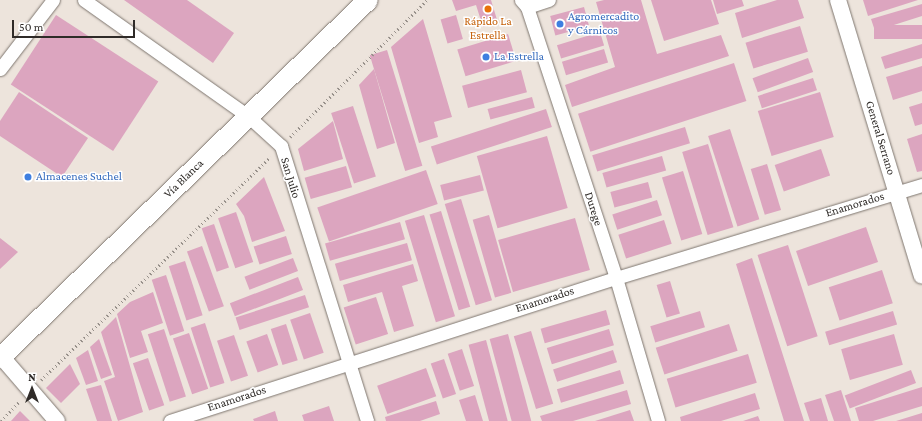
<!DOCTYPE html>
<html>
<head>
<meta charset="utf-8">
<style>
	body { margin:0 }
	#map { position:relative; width:922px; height:421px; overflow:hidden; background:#ede4dc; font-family:"Crimson Pro",serif }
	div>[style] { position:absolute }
	.building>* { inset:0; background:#dca5bf; transform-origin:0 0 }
	.path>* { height:2.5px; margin-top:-1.25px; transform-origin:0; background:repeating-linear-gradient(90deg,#97908a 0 1px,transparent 0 4px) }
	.roads { filter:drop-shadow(0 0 1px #7e766f) drop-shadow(0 0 1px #7e766f) }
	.minor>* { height:13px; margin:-6.5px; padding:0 6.5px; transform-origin:6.5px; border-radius:6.5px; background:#fff }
	.tertiary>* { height:16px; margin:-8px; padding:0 8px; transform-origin:8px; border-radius:8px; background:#fff }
	.primary>* { height:20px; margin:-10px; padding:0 10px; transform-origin:10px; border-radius:10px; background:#fff }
	.dots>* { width:11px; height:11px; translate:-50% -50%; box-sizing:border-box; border:2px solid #fff; border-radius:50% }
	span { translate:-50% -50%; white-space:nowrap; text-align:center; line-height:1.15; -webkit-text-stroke:3px #fff; paint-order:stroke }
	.shop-label { font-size:12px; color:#366cbe }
	.left { translate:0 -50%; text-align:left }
	.food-label { font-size:12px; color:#c56008 }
	.street-label { font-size:12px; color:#2f2b28 }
	.north { position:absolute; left:12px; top:369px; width:40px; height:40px; -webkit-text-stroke:3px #fff; paint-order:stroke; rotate:0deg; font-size:11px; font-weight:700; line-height:16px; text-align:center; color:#2f2b28 }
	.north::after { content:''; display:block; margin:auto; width:14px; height:18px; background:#2f2b28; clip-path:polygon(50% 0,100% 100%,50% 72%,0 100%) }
	.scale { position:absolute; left:12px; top:20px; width:123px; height:18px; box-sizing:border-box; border:2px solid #2f2b28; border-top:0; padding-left:5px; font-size:12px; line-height:14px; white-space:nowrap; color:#2f2b28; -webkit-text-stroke:3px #fff; paint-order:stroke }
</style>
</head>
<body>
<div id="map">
	<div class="building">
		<i style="clip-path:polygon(124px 0,187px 0,234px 33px,213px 63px)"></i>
		<i style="clip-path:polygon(452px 0,491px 0,498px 23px,483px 27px,476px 5px,456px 11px)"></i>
		<i style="clip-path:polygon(604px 0,641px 0,657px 54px,721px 35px,729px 56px,572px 107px,565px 85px,615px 67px,596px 2px)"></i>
		<i style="clip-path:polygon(651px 0,711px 0,719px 24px,664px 41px)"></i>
		<i style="clip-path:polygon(713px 0,742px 0,744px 6px,717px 14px)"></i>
		<i style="clip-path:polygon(777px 0,798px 0,804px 18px,742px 38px,735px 13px)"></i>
		<i style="clip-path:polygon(863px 0,918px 0,868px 16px)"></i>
		<i style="clip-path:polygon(922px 4px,922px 16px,875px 31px,871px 19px)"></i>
		<i style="left:584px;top:7px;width:20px;height:35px;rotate:75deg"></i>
		<i style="left:56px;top:15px;width:122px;height:83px;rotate:33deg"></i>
		<i style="left:456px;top:15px;width:25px;height:16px;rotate:74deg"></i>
		<i style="clip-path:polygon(423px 19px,452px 117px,434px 122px,438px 137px,419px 143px,391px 47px)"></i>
		<i style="left:922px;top:25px;width:14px;height:48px;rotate:90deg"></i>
		<i style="left:800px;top:26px;width:27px;height:57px;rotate:73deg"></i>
		<i style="left:600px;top:32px;width:14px;height:45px;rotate:73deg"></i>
		<i style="left:508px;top:34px;width:28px;height:53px;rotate:73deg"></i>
		<i style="clip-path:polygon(922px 44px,922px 58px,885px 69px,881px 57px)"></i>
		<i style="left:604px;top:49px;width:14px;height:44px;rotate:73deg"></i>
		<i style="left:387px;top:50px;width:121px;height:18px;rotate:73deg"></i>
		<i style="left:808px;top:58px;width:15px;height:59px;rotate:70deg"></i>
		<i style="left:734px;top:63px;width:40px;height:164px;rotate:72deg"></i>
		<i style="clip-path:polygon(922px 66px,922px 91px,893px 100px,886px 77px)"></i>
		<i style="clip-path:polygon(374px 69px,395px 143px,377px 149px,359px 85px)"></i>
		<i style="left:521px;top:70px;width:23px;height:61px;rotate:75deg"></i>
		<i style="left:813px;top:78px;width:13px;height:58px;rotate:72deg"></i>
		<i style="clip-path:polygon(19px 92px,88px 138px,62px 177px,0 136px,0 121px)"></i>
		<i style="left:820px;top:92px;width:47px;height:65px;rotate:73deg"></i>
		<i style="left:532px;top:97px;width:11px;height:46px;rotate:75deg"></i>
		<i style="clip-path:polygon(922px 103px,922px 124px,915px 126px,909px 107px)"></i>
		<i style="left:353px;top:106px;width:74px;height:23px;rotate:72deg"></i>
		<i style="left:546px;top:109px;width:19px;height:121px;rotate:72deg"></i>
		<i style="clip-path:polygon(333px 121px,343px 159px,304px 171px,298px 149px)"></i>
		<i style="left:685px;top:127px;width:17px;height:97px;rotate:73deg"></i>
		<i style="left:730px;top:129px;width:95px;height:23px;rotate:72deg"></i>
		<i style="clip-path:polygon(922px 134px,922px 171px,917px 172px,907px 139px)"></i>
		<i style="left:547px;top:136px;width:75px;height:73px;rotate:74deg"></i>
		<i style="left:708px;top:144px;width:87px;height:27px;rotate:73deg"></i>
		<i style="left:821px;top:149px;width:28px;height:49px;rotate:71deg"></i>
		<i style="left:662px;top:156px;width:15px;height:62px;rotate:74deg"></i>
		<i style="left:767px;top:164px;width:48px;height:17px;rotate:73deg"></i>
		<i style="left:346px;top:166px;width:22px;height:43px;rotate:74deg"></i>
		<i style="left:426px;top:170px;width:36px;height:115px;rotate:71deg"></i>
		<i style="left:683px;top:171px;width:66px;height:22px;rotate:73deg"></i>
		<i style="left:480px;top:175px;width:16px;height:41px;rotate:76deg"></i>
		<i style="clip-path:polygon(264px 177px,285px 231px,252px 242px,244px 216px,236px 204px)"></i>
		<i style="left:648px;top:182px;width:16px;height:39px;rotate:75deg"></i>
		<i style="left:461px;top:199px;width:106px;height:17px;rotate:73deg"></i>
		<i style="left:657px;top:200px;width:16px;height:47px;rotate:72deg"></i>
		<i style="left:441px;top:211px;width:100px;height:12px;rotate:73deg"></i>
		<i style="left:236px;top:212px;width:53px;height:19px;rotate:71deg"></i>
		<i style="left:424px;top:215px;width:106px;height:20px;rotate:73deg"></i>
		<i style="left:489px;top:215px;width:81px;height:17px;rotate:74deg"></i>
		<i style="left:575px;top:218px;width:54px;height:80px;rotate:74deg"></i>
		<i style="left:664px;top:220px;width:25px;height:48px;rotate:72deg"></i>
		<i style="left:400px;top:222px;width:18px;height:78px;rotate:74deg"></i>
		<i style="left:214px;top:224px;width:46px;height:13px;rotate:71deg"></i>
		<i style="left:866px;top:227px;width:37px;height:74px;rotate:71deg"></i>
		<i style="left:286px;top:236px;width:19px;height:34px;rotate:72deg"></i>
		<i style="clip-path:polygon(0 238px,18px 252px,0 269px)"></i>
		<i style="left:407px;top:243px;width:18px;height:75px;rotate:74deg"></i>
		<i style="left:788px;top:245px;width:96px;height:32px;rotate:72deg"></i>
		<i style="left:202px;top:246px;width:64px;height:16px;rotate:70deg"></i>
		<i style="left:293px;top:258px;width:14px;height:52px;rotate:69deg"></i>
		<i style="clip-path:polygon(752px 258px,788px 371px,804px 421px,784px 421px,736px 264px)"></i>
		<i style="left:185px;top:261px;width:57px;height:17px;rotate:72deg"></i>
		<i style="clip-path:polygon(413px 264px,418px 281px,402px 286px,414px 326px,394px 332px,382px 292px,348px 302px,343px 285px)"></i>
		<i style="left:882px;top:270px;width:35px;height:56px;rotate:72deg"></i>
		<i style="left:166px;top:275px;width:59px;height:15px;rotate:72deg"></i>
		<i style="left:298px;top:277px;width:14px;height:73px;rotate:69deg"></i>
		<i style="left:670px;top:281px;width:34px;height:14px;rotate:73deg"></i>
		<i style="clip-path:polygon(153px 292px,163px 323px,141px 331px,148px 352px,130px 358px,117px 314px,130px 302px)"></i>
		<i style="left:305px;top:295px;width:13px;height:73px;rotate:72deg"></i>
		<i style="left:376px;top:297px;width:39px;height:34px;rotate:72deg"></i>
		<i style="left:606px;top:310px;width:15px;height:68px;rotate:74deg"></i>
		<i style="left:700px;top:311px;width:17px;height:52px;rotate:73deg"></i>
		<i style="left:893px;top:311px;width:14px;height:71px;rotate:73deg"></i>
		<i style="left:310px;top:313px;width:42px;height:21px;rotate:71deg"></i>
		<i style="clip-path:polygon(116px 317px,143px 412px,118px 421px,104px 381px,115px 377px,101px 332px)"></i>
		<i style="left:205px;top:323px;width:63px;height:15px;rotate:72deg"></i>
		<i style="left:286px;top:324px;width:38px;height:16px;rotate:72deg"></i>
		<i style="left:729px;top:324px;width:28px;height:77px;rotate:72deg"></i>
		<i style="left:164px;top:329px;width:71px;height:17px;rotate:72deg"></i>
		<i style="left:609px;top:329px;width:17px;height:65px;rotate:73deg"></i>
		<i style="left:531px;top:331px;width:76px;height:18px;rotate:73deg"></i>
		<i style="left:189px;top:333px;width:59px;height:17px;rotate:71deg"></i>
		<i style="left:267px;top:334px;width:33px;height:22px;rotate:70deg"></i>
		<i style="left:508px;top:334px;width:90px;height:19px;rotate:75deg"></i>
		<i style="left:894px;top:334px;width:32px;height:55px;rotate:74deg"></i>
		<i style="left:234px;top:335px;width:43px;height:18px;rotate:71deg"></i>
		<i style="clip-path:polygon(99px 339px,112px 375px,101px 379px,90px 347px)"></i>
		<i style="left:486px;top:340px;width:84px;height:18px;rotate:75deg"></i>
		<i style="left:462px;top:349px;width:39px;height:15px;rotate:72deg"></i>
		<i style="clip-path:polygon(88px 350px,98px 381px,86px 385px,76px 358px)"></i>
		<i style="left:613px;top:350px;width:13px;height:63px;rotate:72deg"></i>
		<i style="left:748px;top:354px;width:30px;height:85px;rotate:73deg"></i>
		<i style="left:148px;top:358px;width:50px;height:16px;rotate:71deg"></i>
		<i style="left:444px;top:359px;width:37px;height:14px;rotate:71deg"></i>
		<i style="clip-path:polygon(70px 364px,80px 384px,61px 403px,46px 388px)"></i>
		<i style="left:426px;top:368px;width:30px;height:52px;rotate:70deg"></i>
		<i style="left:620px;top:370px;width:14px;height:66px;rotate:73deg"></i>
		<i style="left:911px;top:370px;width:14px;height:71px;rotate:69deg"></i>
		<i style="clip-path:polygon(101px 385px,112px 421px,97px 421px,86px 389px)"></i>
		<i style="clip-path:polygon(922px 387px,922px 406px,873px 421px,859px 421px,855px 408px)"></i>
		<i style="clip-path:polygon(627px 390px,631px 404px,573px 421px,542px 421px,540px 416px)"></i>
		<i style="clip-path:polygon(841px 390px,851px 421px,834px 421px,825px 395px)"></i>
		<i style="clip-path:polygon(755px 393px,760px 409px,721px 421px,681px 421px,680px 417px)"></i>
		<i style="clip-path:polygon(475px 395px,483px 421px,466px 421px,459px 400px)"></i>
		<i style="clip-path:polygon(821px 398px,828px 421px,810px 421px,804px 403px)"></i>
		<i style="clip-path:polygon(436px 401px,440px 414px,420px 421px,386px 421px,385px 417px)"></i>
		<i style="clip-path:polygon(329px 406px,334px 421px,304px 421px,302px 415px)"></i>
		<i style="clip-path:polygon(630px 410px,634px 421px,595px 421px)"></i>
		<i style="clip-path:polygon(20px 411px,30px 421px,11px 421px)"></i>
		<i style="clip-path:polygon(275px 411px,278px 421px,254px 421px,253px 419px)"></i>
		<i style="clip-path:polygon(922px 413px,922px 421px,896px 421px)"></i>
		<i style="clip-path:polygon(758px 416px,760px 421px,743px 421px)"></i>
	</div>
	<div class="path">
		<i style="left:290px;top:137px;width:194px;rotate:-45deg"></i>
		<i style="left:41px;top:380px;width:320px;rotate:-44.2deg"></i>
		<i style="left:1px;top:421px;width:26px;rotate:-47deg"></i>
	</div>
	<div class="roads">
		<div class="minor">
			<i style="left:84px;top:0;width:201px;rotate:35.3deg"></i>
			<i style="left:248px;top:116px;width:45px;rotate:42.3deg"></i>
			<i style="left:281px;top:146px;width:288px;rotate:72.6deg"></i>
			<i style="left:521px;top:0;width:9px;rotate:49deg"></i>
			<i style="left:527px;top:7px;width:285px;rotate:71.8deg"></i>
			<i style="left:616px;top:278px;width:149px;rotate:73.6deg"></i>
			<i style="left:527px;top:7px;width:23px;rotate:-18deg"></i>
			<i style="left:0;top:69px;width:87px;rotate:-52.5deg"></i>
			<i style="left:170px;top:421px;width:468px;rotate:-17.8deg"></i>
			<i style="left:616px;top:278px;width:320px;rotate:-16.9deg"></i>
		</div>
		<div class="tertiary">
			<i style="left:838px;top:0;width:288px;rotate:73.1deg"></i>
			<i style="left:0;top:355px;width:87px;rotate:49.2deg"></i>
		</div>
		<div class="primary">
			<i style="left:0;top:358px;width:513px;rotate:-44.21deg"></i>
		</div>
	</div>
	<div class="dots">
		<i style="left:488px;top:9px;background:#e8710a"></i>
		<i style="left:560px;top:24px;background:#3f7fe0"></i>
		<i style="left:486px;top:57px;background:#3f7fe0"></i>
		<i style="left:28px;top:177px;background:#3f7fe0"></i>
	</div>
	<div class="shop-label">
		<span class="left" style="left:568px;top:24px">Agromercadito<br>y Cárnicos</span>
		<span class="left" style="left:494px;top:57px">La Estrella</span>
		<span class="left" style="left:36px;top:177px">Almacenes Suchel</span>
	</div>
	<div class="food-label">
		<span style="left:488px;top:29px">Rápido La<br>Estrella</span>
	</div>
	<div class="street-label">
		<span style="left:880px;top:138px;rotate:73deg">General Serrano</span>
		<span style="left:290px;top:178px;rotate:73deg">San Julio</span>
		<span style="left:184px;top:179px;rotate:-44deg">Vía Blanca</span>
		<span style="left:855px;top:205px;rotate:-17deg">Enamorados</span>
		<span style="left:593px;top:209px;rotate:72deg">Durege</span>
		<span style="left:545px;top:300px;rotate:-18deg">Enamorados</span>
		<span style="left:237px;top:399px;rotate:-18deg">Enamorados</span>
	</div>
	<div class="north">N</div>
	<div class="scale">50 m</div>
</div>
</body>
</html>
